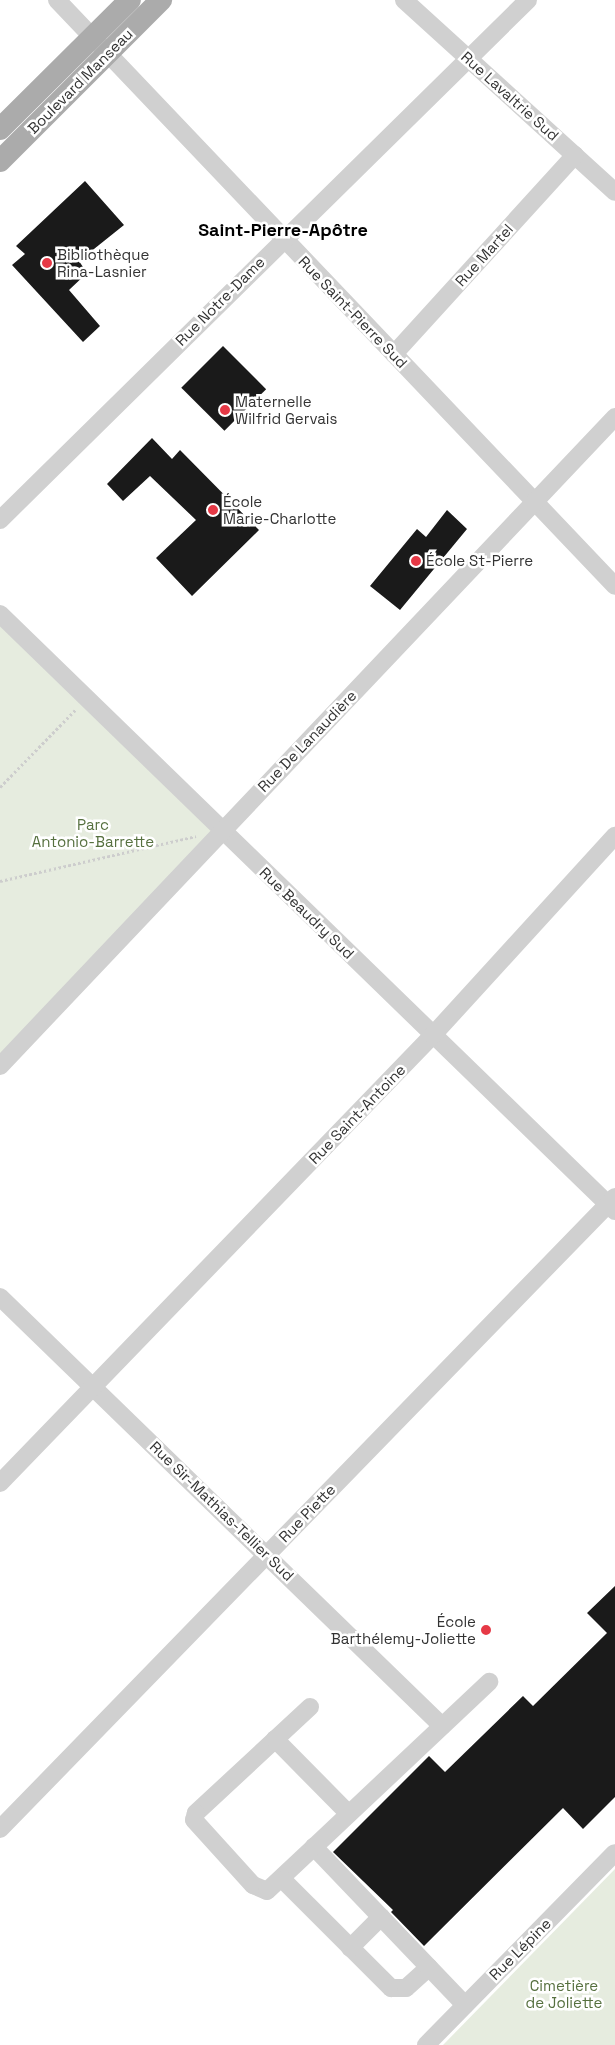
<!DOCTYPE html>
<html>
<head>
<meta charset="utf-8">
<style>
	body { margin:0 }
	#map { position:relative; width:615px; height:2045px; overflow:hidden; background:#fff; font-family:"Space Grotesk",sans-serif }
	div>[style] { position:absolute }
	.green>* { inset:0; background:#e6ecdf }
	.building>* { inset:0; background:#1a1a1a; transform-origin:0 0 }
	.path>* { height:2.5px; margin-top:-1.25px; transform-origin:0; background:repeating-linear-gradient(90deg,#cdcdcd 0 2.5px,transparent 0 5px) }
	.minor>* { height:18px; margin:-9px; padding:0 9px; transform-origin:9px; border-radius:9px; background:#d0d0d0 }
	.major>* { height:22px; margin:-11px; padding:0 11px; transform-origin:11px; border-radius:11px; background:#ababab }
	.dots>* { width:14px; height:14px; translate:-50% -50%; box-sizing:border-box; border:2px solid #fff; border-radius:50% }
	span { translate:-50% -50%; white-space:nowrap; text-align:center; line-height:1.15; -webkit-text-stroke:5px #fff; paint-order:stroke }
	.street-label { font-size:15px; color:#333 }
	.poi-label { font-size:15px; color:#333 }
	.left { translate:0 -50%; text-align:left }
	.right { translate:-100% -50%; text-align:right }
	.park-label { font-size:15px; color:#56703f }
	.quarter-label { font-size:18px; color:#000; font-weight:700 }
</style>
</head>
<body>
<div id="map">
	<div class="green">
		<i style="clip-path:polygon(0 614px,222px 830px,0 1066px)"></i>
		<i style="clip-path:polygon(615px 1869px,615px 2045px,443px 2045px)"></i>
	</div>
	<div class="building">
		<i style="clip-path:polygon(85px 181px,124px 225px,79px 261px,87px 273px,69px 290px,100px 326px,83px 342px,12px 265px,25px 254px,16px 246px)"></i>
		<i style="left:223px;top:346px;width:61px;height:59px;rotate:45deg"></i>
		<i style="clip-path:polygon(152px 438px,172px 459px,180px 450px,259px 530px,192px 596px,156px 558px,196px 520px,150px 476px,123px 501px,107px 484px)"></i>
		<i style="clip-path:polygon(447px 510px,467px 529px,400px 610px,370px 586px,417px 529px,426px 537px)"></i>
		<i style="clip-path:polygon(615px 1586px,615px 1797px,583px 1829px,563px 1808px,424px 1946px,391px 1912px,393px 1910px,333px 1852px,429px 1756px,445px 1772px,523px 1696px,533px 1706px,607px 1633px,587px 1613px)"></i>
	</div>
	<div class="path">
		<i style="left:0;top:787px;width:109px;rotate:-45.7deg"></i>
		<i style="left:0;top:881px;width:201px;rotate:-12.9deg"></i>
	</div>
	<div class="minor">
		<i style="left:57px;top:0;width:809px;rotate:46.4deg"></i>
		<i style="left:404px;top:0;width:285px;rotate:42.3deg"></i>
		<i style="left:394px;top:354px;width:269px;rotate:-47.7deg"></i>
		<i style="left:0;top:520px;width:741px;rotate:-44.56deg"></i>
		<i style="left:0;top:614px;width:857px;rotate:44.15deg"></i>
		<i style="left:0;top:1066px;width:894px;rotate:-46.54deg"></i>
		<i style="left:0;top:1297px;width:616px;rotate:44.14deg"></i>
		<i style="left:0;top:1483px;width:623px;rotate:-45.98deg"></i>
		<i style="left:433px;top:1035px;width:270px;rotate:-47.6deg"></i>
		<i style="left:310px;top:1707px;width:156px;rotate:137.1deg"></i>
		<i style="left:196px;top:1813px;width:7px;rotate:106deg"></i>
		<i style="left:194px;top:1820px;width:88px;rotate:47.8deg"></i>
		<i style="left:253px;top:1885px;width:15px;rotate:23deg"></i>
		<i style="left:267px;top:1891px;width:64px;rotate:-43.1deg"></i>
		<i style="left:275px;top:1739px;width:105px;rotate:45.4deg"></i>
		<i style="left:0;top:1829px;width:882px;rotate:-45.78deg"></i>
		<i style="left:283px;top:1880px;width:153px;rotate:45deg"></i>
		<i style="left:391px;top:1988px;width:15px"></i>
		<i style="left:406px;top:1988px;width:31px;rotate:-42deg"></i>
		<i style="left:350px;top:1948px;width:44px;rotate:-45deg"></i>
		<i style="left:465px;top:2005px;width:219px;rotate:-133.7deg"></i>
		<i style="left:314px;top:1847px;width:241px;rotate:-43.3deg"></i>
		<i style="left:426px;top:2045px;width:269px;rotate:-45.5deg"></i>
	</div>
	<div class="major">
		<i style="left:0;top:129px;width:183px;rotate:-44.8deg"></i>
		<i style="left:0;top:161px;width:228px;rotate:-45deg"></i>
	</div>
	<div class="dots">
		<i style="left:47px;top:263px;background:#e63946"></i>
		<i style="left:225px;top:410px;background:#e63946"></i>
		<i style="left:213px;top:510px;background:#e63946"></i>
		<i style="left:416px;top:561px;background:#e63946"></i>
		<i style="left:486px;top:1630px;background:#e63946"></i>
	</div>
	<div class="street-label">
		<span style="left:80px;top:81px;rotate:-45deg">Boulevard Manseau</span>
		<span style="left:510px;top:96px;rotate:42deg">Rue Lavaltrie Sud</span>
		<span style="left:484px;top:255px;rotate:-48deg">Rue Martel</span>
		<span style="left:220px;top:301px;rotate:-45deg">Rue Notre-Dame</span>
		<span style="left:353px;top:312px;rotate:46deg">Rue Saint-Pierre Sud</span>
		<span style="left:307px;top:741px;rotate:-46deg">Rue De Lanaudière</span>
		<span style="left:307px;top:913px;rotate:44deg">Rue Beaudry Sud</span>
		<span style="left:357px;top:1114px;rotate:-46deg">Rue Saint-Antoine</span>
		<span style="left:222px;top:1511px;rotate:44deg">Rue Sir-Mathias-Tellier Sud</span>
		<span style="left:307px;top:1513px;rotate:-46deg">Rue Piette</span>
		<span style="left:520px;top:1949px;rotate:-45deg">Rue Lépine</span>
	</div>
	<div class="poi-label">
		<span class="left" style="left:57px;top:263px">Bibliothèque<br>Rina-Lasnier</span>
		<span class="left" style="left:235px;top:410px">Maternelle<br>Wilfrid Gervais</span>
		<span class="left" style="left:223px;top:510px">École<br>Marie-Charlotte</span>
		<span class="left" style="left:426px;top:561px">École St-Pierre</span>
		<span class="right" style="left:476px;top:1630px">École<br>Barthélemy-Joliette</span>
	</div>
	<div class="park-label">
		<span style="left:93px;top:833px">Parc<br>Antonio-Barrette</span>
		<span style="left:564px;top:1994px">Cimetière<br>de Joliette</span>
	</div>
	<div class="quarter-label">
		<span style="left:283px;top:230px">Saint-Pierre-Apôtre</span>
	</div>
</div>
</body>
</html>
